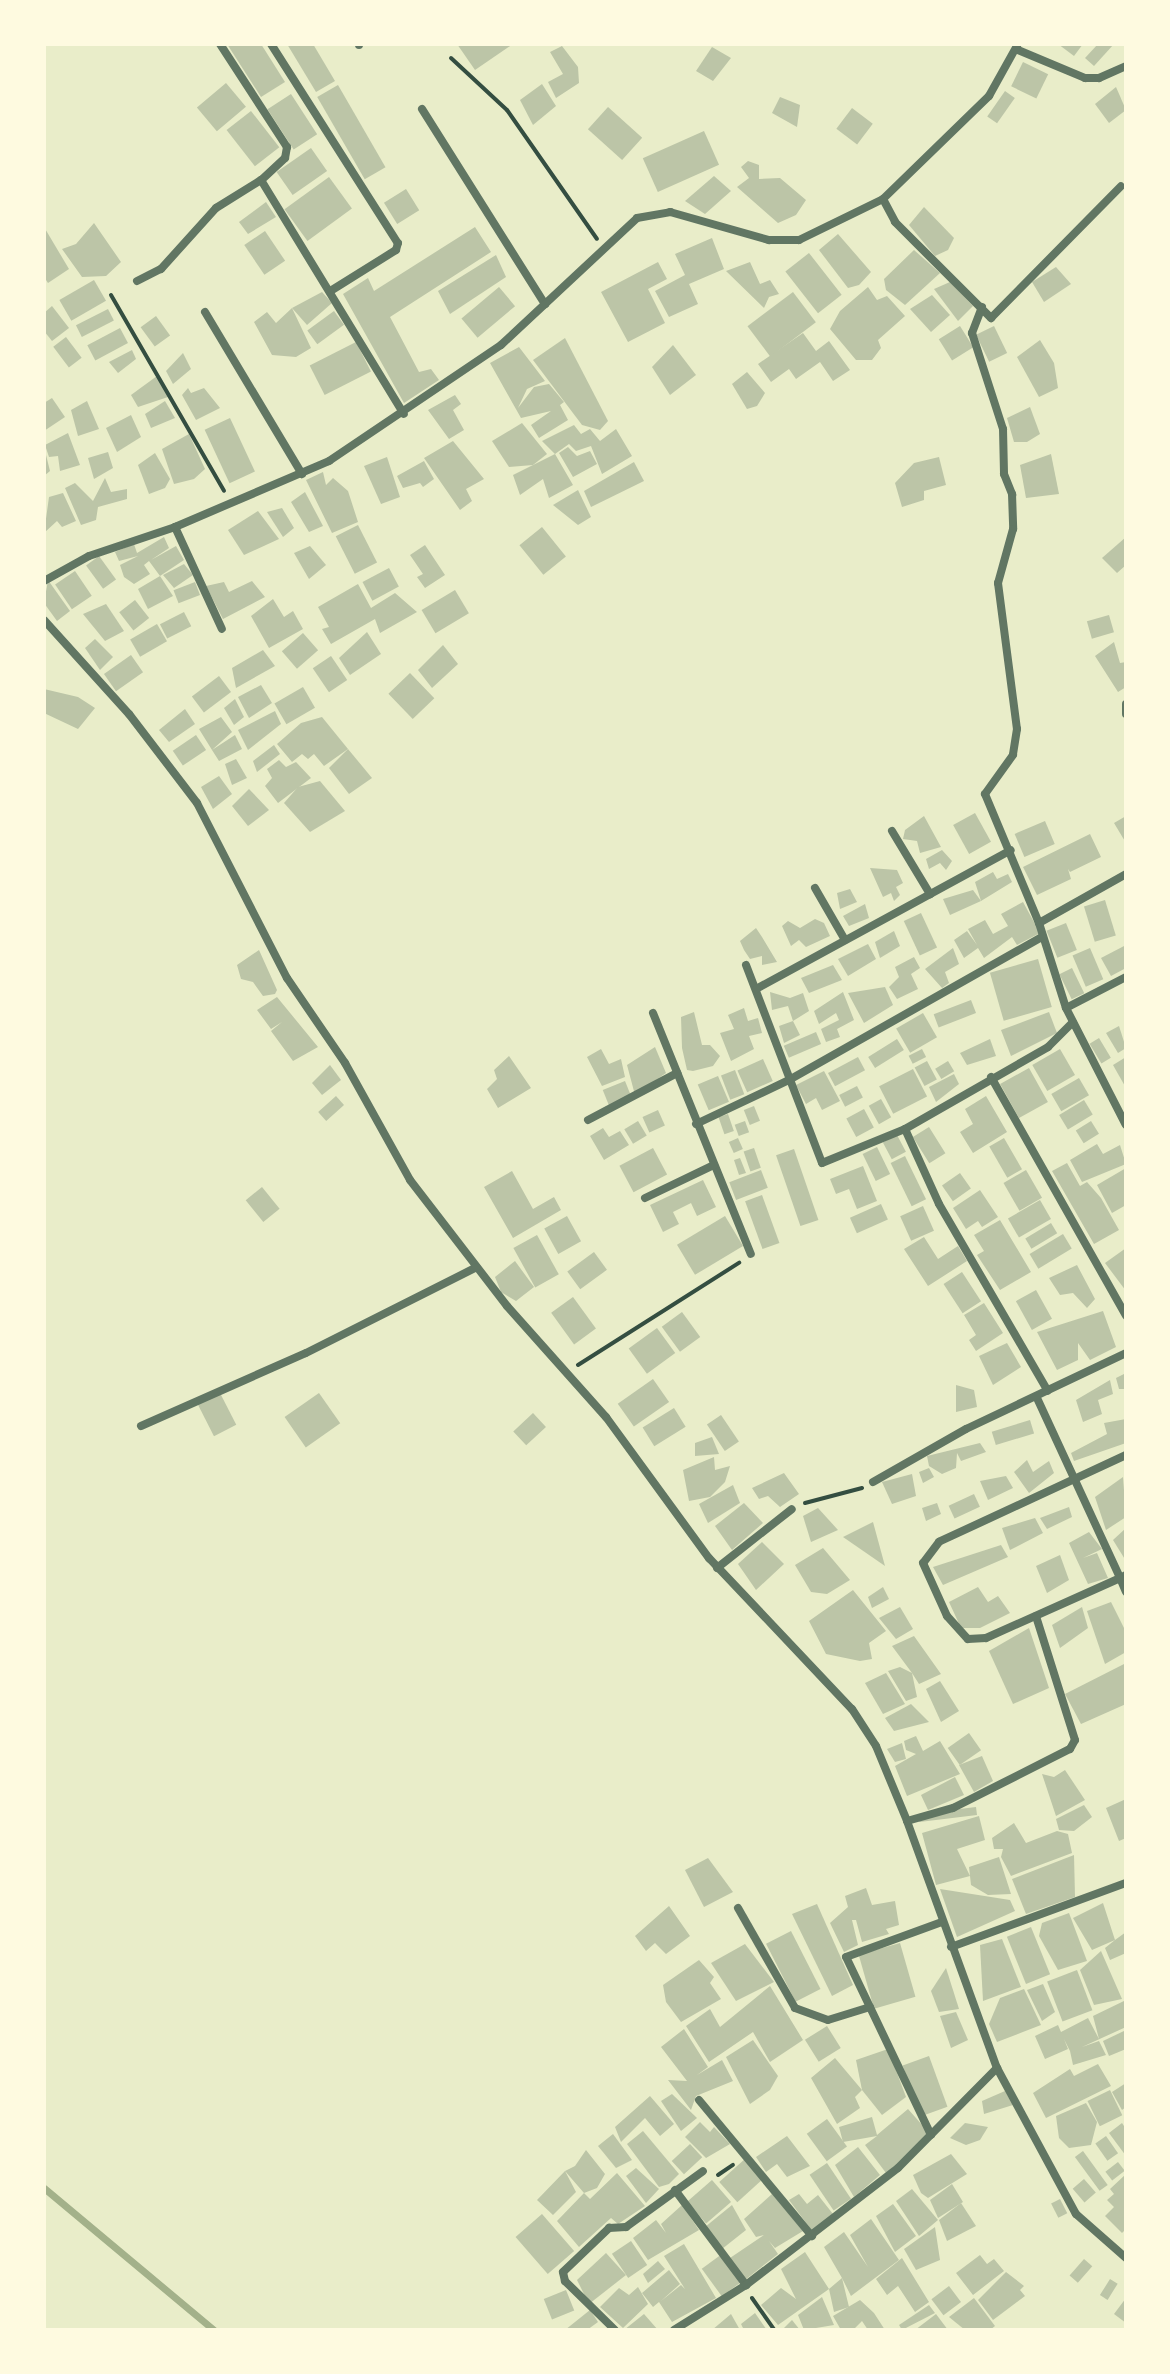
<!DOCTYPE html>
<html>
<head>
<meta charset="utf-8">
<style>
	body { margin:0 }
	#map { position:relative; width:1170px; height:2374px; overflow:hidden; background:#e9edc9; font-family:"PT Serif",serif }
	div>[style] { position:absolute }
	.stream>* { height:7px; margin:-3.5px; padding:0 3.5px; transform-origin:3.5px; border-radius:3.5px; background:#a3b18a }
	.building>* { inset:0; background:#bcc5a7; transform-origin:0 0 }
	.path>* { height:4px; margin:-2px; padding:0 2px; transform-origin:2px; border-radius:2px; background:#344e41 }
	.minor>* { height:8px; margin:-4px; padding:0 4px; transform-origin:4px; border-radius:4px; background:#617663 }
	span { translate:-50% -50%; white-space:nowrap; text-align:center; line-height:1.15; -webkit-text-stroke:8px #fefae0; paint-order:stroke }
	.frame { position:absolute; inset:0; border:46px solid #fefae0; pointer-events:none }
</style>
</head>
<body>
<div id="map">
	<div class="stream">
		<i style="left:44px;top:2188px;width:222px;rotate:39.9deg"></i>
	</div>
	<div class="building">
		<i style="clip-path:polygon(227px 44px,261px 44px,285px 82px,261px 97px)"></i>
		<i style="clip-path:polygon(287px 44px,313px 44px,335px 81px,316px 92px)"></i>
		<i style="clip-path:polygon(457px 44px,513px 44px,475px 70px)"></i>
		<i style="clip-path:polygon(1058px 44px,1083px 44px,1074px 56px)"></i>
		<i style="clip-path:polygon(1098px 44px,1114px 44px,1094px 66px,1085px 58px)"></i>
		<i style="clip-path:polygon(562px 46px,578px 67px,579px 83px,556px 98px,548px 82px,563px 74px,550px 52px)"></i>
		<i style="clip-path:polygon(712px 47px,731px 58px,713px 81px,696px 71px)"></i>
		<i style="left:1023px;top:62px;width:28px;height:27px;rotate:26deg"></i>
		<i style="left:226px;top:83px;width:31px;height:38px;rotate:50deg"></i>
		<i style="clip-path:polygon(542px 84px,556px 106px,533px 125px,520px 100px)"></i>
		<i style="left:338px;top:85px;width:95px;height:24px;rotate:60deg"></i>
		<i style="clip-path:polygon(1116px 87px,1126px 110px,1109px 123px,1095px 104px)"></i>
		<i style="left:1005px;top:91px;width:12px;height:31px;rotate:35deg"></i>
		<i style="left:291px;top:94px;width:48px;height:28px;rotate:57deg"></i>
		<i style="clip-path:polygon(780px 97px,800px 105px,797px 127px,772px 113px)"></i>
		<i style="left:608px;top:107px;width:46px;height:30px;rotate:42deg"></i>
		<i style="left:852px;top:108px;width:26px;height:26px;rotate:37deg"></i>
		<i style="left:251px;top:111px;width:46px;height:31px;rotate:52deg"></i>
		<i style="left:704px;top:131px;width:37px;height:67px;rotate:66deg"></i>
		<i style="left:311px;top:148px;width:28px;height:42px;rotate:55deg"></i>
		<i style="clip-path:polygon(748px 161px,759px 165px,759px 179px,780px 178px,806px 200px,796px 215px,778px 223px,737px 187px,749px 178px,741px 167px)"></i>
		<i style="clip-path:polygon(714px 176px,731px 191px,705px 214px,685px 201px)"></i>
		<i style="left:329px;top:177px;width:39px;height:55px;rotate:54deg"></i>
		<i style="left:406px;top:189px;width:25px;height:26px;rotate:58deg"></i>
		<i style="clip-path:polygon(266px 202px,276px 217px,248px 234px,239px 222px)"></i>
		<i style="clip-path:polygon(924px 207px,954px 238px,948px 250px,935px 256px,909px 225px)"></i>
		<i style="clip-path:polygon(94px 223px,121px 262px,106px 276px,82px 277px,62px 249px,76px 244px)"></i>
		<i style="clip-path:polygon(44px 227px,69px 269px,48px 283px,44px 277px)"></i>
		<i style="clip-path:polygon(475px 227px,491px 252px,390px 317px,419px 372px,431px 369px,439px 380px,404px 403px,343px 294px,368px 278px,374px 291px)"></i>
		<i style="left:265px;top:231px;width:36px;height:25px;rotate:56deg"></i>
		<i style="clip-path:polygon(838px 234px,871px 272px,859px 285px,848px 288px,819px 250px)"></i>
		<i style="clip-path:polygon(712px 238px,724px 269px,689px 284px,698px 304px,669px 317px,655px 291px,685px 275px,675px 254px)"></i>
		<i style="clip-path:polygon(914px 250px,940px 273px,905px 305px,886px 290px,884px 279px)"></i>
		<i style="left:809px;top:253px;width:53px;height:30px;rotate:52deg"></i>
		<i style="clip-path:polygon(496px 255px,506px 277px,450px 314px,438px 291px)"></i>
		<i style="clip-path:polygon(658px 262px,667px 279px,648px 289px,665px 323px,628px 342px,601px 292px)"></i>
		<i style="clip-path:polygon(750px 262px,760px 284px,770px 280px,779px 294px,769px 297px,764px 308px,726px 271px)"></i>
		<i style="clip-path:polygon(1056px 267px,1071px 284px,1044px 302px,1032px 282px)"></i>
		<i style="left:94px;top:280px;width:24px;height:40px;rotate:60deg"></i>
		<i style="clip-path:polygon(950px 282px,973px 306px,958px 321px,934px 289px)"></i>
		<i style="left:499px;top:287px;width:25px;height:49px;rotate:50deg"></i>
		<i style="clip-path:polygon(868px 287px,877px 300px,887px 296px,905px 316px,878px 340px,881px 348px,872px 360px,856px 360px,830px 329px,840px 311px)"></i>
		<i style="clip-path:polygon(322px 292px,332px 303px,307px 325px,292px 308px)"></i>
		<i style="left:793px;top:292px;width:38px;height:57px;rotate:53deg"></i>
		<i style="clip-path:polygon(932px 295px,950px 315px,931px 332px,910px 309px)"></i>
		<i style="clip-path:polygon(52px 306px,69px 328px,52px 341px,44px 331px,44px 313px)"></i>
		<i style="clip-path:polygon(292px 308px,311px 348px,296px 357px,272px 355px,254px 322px,267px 312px,276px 323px)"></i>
		<i style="left:108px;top:309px;width:13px;height:36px;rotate:63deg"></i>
		<i style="left:334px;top:311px;width:17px;height:33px;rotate:54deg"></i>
		<i style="left:156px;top:316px;width:24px;height:19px;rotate:54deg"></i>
		<i style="left:960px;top:326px;width:25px;height:25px;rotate:58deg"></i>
		<i style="left:994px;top:326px;width:30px;height:20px;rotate:64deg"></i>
		<i style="left:120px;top:328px;width:17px;height:37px;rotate:62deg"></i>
		<i style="clip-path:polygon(803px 333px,816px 351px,829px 341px,850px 370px,833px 381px,820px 362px,796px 379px,789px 369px,771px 382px,758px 364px)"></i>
		<i style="left:66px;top:337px;width:26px;height:16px;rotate:53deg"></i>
		<i style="clip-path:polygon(565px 338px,608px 421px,600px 430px,582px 425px,533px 360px)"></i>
		<i style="clip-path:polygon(1040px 340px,1054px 363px,1058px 388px,1039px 397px,1017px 357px)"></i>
		<i style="left:356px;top:342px;width:33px;height:52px;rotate:63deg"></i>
		<i style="clip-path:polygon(673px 345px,696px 375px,670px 395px,652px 367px)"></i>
		<i style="clip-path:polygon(519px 347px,545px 381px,527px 389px,518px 408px,534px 387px,549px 384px,564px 402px,560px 405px,568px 420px,539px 438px,531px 425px,551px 411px,521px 418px,490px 363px)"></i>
		<i style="clip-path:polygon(132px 350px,136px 359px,118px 373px,109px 362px)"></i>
		<i style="clip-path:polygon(183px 353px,191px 369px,173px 384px,166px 371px)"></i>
		<i style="clip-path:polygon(747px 372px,765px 393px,757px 406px,747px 409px,732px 384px)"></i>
		<i style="clip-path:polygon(157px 376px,171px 396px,138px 407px,131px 395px)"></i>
		<i style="clip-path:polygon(188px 388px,191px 393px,204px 388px,220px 408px,196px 420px,182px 395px)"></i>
		<i style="clip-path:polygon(455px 395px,461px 404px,453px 410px,464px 430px,449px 439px,428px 410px)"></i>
		<i style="clip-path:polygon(52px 398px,65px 417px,44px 431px,44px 403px)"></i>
		<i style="clip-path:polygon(87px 401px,99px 429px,78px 436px,71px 410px)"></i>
		<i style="clip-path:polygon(165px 401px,175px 418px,151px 428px,145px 414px)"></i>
		<i style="clip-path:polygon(1030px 407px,1040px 434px,1027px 442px,1014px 442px,1007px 418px)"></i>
		<i style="clip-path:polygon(131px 415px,141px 437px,117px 452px,106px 428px)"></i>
		<i style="left:230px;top:418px;width:59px;height:28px;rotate:65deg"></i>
		<i style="clip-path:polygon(522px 423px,547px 454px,533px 465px,509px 467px,492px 441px)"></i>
		<i style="clip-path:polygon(574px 425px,581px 434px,590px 429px,600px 441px,616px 429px,632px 456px,602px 474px,591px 446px,576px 451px,569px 444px,555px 454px,573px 485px,549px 498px,543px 479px,520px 495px,513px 475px,555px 454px,542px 441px)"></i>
		<i style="clip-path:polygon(68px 433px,80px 465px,60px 471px,58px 456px,49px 457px,45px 445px)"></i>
		<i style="clip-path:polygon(189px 434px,205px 469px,194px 479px,174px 484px,162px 449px)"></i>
		<i style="clip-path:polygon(453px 441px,484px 479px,466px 489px,472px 501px,460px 510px,424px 458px)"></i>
		<i style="clip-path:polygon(44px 447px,50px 471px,44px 476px)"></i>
		<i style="clip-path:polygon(568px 447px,577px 456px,590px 451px,597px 464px,573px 477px,559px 453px)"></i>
		<i style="clip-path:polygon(108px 452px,113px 468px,94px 479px,88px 458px)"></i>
		<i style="clip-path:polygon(155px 453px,170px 479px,165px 488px,149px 494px,138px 465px)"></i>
		<i style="clip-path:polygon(1051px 454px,1059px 494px,1026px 498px,1020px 465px)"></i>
		<i style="clip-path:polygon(387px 457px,400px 497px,381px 504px,364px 466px)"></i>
		<i style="clip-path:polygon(939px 457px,946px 485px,924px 491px,924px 500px,902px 507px,895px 483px,914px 463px)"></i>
		<i style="clip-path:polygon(424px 461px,434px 479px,423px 487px,420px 483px,403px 488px,397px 476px)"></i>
		<i style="clip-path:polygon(634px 462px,644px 481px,591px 507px,584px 491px)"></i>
		<i style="clip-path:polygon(323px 472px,326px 485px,333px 478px,348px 491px,358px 522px,332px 533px,306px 480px)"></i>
		<i style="clip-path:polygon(105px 478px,111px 492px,127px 489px,127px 499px,98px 507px,96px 520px,81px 525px,65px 488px,75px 483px,93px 501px)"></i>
		<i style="clip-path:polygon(578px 490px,591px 517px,578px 525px,553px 505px)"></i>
		<i style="clip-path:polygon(305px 492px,323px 526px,309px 532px,291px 502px)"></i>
		<i style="clip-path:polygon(63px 493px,76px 521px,62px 527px,57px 521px,44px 533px,49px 497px)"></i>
		<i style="clip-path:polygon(282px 508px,294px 528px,283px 537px,267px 512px)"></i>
		<i style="clip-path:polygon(258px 511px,279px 539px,244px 555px,228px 530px)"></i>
		<i style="left:358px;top:525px;width:42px;height:25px;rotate:63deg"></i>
		<i style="left:542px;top:527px;width:38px;height:29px;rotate:51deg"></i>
		<i style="clip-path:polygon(164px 537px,169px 548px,151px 560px,176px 546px,184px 560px,160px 576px,149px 561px,144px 565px,150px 574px,134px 584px,124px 577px,120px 565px,138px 556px,119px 561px,115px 552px,134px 544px,137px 553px)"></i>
		<i style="clip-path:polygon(1126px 537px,1126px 565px,1117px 573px,1102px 558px)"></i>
		<i style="clip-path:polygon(425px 545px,445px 575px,425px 588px,417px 577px,423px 574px,410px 555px)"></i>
		<i style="clip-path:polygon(310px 546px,326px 565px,309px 579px,294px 553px)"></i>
		<i style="left:99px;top:556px;width:29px;height:16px;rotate:54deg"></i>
		<i style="clip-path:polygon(184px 564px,193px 575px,174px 588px,163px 575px)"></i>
		<i style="left:389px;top:568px;width:21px;height:30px;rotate:62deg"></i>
		<i style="left:75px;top:571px;width:30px;height:24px;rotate:56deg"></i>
		<i style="clip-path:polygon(160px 576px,173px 596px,148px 609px,138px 589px)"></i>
		<i style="clip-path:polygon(48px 580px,70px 611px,57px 621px,44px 603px)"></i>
		<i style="clip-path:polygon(252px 581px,265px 597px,223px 619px,206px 586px,224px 582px,229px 592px)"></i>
		<i style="left:195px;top:582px;width:14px;height:23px;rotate:69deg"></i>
		<i style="clip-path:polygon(358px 584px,371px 608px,395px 593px,417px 612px,380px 633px,375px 619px,331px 644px,322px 629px,329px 627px,318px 607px)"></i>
		<i style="left:455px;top:590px;width:27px;height:39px;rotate:59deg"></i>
		<i style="clip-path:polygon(273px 599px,284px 617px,293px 611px,303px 629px,269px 648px,251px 616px)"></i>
		<i style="left:135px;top:600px;width:23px;height:20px;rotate:52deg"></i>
		<i style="clip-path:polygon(106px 604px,124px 631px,105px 641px,83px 614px)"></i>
		<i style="left:184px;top:612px;width:16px;height:27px;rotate:63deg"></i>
		<i style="left:1109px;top:615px;width:18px;height:23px;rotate:74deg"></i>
		<i style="left:157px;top:624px;width:20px;height:31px;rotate:60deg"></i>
		<i style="clip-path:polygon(367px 632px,381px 654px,350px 675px,339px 658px)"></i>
		<i style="left:303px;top:633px;width:23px;height:28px;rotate:49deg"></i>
		<i style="clip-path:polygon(95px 639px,113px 657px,100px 670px,85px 648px)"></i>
		<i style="clip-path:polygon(1114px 642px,1120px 663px,1126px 662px,1126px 687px,1118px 692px,1095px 656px)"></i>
		<i style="clip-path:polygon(443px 645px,458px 664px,432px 688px,418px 670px)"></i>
		<i style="clip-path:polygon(263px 650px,275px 666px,236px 688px,232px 668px)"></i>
		<i style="left:131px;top:655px;width:21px;height:33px;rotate:55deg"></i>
		<i style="left:331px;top:656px;width:29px;height:22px;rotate:56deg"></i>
		<i style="left:410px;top:673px;width:35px;height:30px;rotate:46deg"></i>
		<i style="left:219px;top:676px;width:20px;height:34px;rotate:53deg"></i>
		<i style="clip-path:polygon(261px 685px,272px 703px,249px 718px,238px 697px)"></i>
		<i style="left:303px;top:687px;width:24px;height:33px;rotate:60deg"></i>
		<i style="clip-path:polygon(44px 689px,78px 697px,95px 708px,78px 729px,44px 713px)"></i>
		<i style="clip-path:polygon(235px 699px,244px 717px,234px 725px,224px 708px)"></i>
		<i style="clip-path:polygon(185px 709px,195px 724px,169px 742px,159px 730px)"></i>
		<i style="clip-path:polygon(275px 711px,281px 724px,248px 750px,238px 730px)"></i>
		<i style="clip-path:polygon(221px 717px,232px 732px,212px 750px,235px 735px,242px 749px,219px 761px,212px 750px,199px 729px)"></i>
		<i style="clip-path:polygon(322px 717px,348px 749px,324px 766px,314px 754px,308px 759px,302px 754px,292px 762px,277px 744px,301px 723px)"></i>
		<i style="left:196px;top:735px;width:18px;height:28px;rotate:56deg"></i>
		<i style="clip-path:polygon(274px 745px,280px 754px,257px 772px,253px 761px)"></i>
		<i style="clip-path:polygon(348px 749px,372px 778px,349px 794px,329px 768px)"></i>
		<i style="clip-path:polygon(236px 759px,247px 778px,232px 785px,225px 764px)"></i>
		<i style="clip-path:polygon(279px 760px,286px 767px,296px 762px,311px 778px,278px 803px,265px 786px,272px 778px,267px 769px)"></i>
		<i style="clip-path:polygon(219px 776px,232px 794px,213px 809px,201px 787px)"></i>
		<i style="clip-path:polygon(320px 781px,345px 811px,310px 832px,284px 803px,298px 787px)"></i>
		<i style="clip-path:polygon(249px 789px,269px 810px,248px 826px,232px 806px)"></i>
		<i style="left:975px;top:813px;width:33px;height:25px;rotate:61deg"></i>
		<i style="clip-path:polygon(924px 816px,941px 847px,920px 853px,917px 841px,903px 839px,905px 830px)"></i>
		<i style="clip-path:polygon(1126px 816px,1126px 843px,1114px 823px)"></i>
		<i style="left:1045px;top:821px;width:25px;height:33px;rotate:67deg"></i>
		<i style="clip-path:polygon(1090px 834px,1101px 857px,1070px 872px,1068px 869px,1071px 879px,1037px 895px,1023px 867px)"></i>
		<i style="clip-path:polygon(942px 850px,952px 861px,946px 870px,940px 863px,929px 869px,926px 859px)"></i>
		<i style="clip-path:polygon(870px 868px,897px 870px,903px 883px,896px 887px,900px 895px,894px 901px,891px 893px,883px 897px)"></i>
		<i style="clip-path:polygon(993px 872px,997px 879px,1008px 874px,1012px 882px,981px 901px,975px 882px)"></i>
		<i style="clip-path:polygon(850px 889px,857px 902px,840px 909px,837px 893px)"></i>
		<i style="clip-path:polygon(973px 890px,981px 901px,950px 915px,943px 899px)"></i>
		<i style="left:1105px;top:900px;width:37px;height:22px;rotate:73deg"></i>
		<i style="clip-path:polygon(1023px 902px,1040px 933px,1017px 945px,1012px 937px,984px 958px,978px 948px,964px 958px,954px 940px,967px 931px,977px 945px,968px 929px,985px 920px,993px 934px,1008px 926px,1001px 914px)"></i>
		<i style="clip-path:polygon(865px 904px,869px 918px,849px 926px,843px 916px)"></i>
		<i style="left:921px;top:913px;width:38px;height:19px;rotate:65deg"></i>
		<i style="clip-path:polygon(815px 919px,824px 923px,830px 936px,806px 947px,799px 940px,791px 946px,782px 926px,788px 921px,800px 928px)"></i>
		<i style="left:1066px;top:923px;width:29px;height:21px;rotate:68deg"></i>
		<i style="clip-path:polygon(756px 928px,762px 937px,777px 962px,762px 965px,762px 956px,750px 959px,744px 950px,740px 941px)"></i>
		<i style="clip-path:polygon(894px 931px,900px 946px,880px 958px,875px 942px)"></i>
		<i style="clip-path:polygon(868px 944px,876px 959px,848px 976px,838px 959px)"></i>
		<i style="clip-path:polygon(1126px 945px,1126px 968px,1111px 976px,1101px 958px)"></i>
		<i style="clip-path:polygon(953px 948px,959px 964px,945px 972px,949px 983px,942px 988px,925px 969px)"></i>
		<i style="left:1090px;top:948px;width:34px;height:19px;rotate:67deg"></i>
		<i style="clip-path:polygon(259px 950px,277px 990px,275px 994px,263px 996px,253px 982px,241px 979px,237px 965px)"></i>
		<i style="clip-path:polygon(914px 957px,920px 968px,911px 974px,918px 989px,897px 999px,889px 987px,899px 977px,895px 967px)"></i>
		<i style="left:1038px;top:959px;width:50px;height:50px;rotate:74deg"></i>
		<i style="clip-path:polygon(833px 965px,842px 980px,809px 993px,801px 978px)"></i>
		<i style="left:1072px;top:968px;width:28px;height:14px;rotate:64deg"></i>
		<i style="clip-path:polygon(885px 987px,893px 1005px,864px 1023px,848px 993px)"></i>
		<i style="clip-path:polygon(770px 992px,790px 998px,803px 993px,809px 1011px,793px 1021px,800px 1035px,784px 1043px,779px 1026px,793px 1021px,788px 1006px,772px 1010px)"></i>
		<i style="clip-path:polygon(843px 992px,854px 1020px,837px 1029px,840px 1037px,826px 1042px,821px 1029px,839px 1020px,836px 1013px,819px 1024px,814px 1011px)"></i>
		<i style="clip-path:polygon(277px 997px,318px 1047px,293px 1061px,271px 1031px,282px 1022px,271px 1029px,257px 1010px)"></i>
		<i style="left:971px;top:1000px;width:14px;height:40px;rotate:69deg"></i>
		<i style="clip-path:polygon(744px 1008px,748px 1021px,758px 1018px,762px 1033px,749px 1036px,754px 1049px,731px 1061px,720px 1033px,734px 1029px,728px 1015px)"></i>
		<i style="clip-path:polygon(694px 1012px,702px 1045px,710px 1045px,720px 1056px,713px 1066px,693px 1071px,687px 1070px,682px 1048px,681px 1017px)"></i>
		<i style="clip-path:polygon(1049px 1012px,1057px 1033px,1011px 1056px,1001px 1030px)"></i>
		<i style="left:923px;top:1013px;width:28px;height:31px;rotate:60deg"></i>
		<i style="clip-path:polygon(1119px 1026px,1126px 1048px,1118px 1053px,1106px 1033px)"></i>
		<i style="left:816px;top:1032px;width:13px;height:35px;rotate:67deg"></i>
		<i style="left:1099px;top:1038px;width:23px;height:11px;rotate:59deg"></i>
		<i style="left:897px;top:1039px;width:13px;height:34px;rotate:58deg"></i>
		<i style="clip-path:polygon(990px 1039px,996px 1056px,967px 1065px,960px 1053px)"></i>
		<i style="clip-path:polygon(655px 1047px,666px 1073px,635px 1095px,627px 1065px)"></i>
		<i style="clip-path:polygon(601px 1049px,609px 1064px,621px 1059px,625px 1077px,602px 1086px,587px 1057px)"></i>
		<i style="left:922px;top:1049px;width:9px;height:15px;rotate:63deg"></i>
		<i style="left:1060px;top:1049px;width:30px;height:32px;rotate:60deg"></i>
		<i style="clip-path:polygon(509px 1056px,531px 1088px,498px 1108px,487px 1089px,497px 1079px,494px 1070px)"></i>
		<i style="left:858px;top:1057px;width:15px;height:34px;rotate:62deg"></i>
		<i style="clip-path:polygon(1126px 1057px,1126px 1088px,1113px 1065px)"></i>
		<i style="left:763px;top:1059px;width:24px;height:28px;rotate:66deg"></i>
		<i style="left:927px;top:1061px;width:21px;height:14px;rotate:62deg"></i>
		<i style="left:948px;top:1061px;width:12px;height:15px;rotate:59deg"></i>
		<i style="clip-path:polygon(330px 1065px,341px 1080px,322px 1095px,312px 1083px)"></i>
		<i style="left:1029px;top:1068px;width:39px;height:33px;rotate:61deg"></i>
		<i style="left:913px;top:1069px;width:31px;height:38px;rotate:63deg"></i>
		<i style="left:735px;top:1070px;width:26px;height:15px;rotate:69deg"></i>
		<i style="clip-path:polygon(824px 1071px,840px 1101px,822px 1110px,816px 1098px,806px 1104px,796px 1085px)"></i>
		<i style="clip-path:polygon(954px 1074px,959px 1084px,936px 1102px,929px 1087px)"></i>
		<i style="left:718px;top:1076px;width:28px;height:22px;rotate:67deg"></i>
		<i style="left:1079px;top:1078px;width:20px;height:32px;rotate:60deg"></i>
		<i style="left:625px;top:1081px;width:18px;height:24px;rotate:68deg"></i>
		<i style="left:857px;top:1086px;width:13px;height:20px;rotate:63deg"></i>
		<i style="left:336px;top:1096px;width:12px;height:24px;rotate:48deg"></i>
		<i style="clip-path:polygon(986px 1096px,1007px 1132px,973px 1153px,960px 1132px,973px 1124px,965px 1109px)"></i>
		<i style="left:881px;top:1099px;width:21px;height:14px;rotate:61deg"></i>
		<i style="left:1084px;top:1100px;width:17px;height:29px;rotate:59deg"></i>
		<i style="left:754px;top:1106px;width:16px;height:11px;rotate:68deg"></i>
		<i style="left:864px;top:1109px;width:21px;height:20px;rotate:62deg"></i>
		<i style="left:658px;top:1110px;width:17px;height:17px;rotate:66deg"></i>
		<i style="left:728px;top:1114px;width:18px;height:10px;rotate:71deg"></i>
		<i style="left:638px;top:1121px;width:17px;height:16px;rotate:59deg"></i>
		<i style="left:745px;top:1121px;width:12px;height:11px;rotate:70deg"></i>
		<i style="left:1091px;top:1121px;width:15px;height:18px;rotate:58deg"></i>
		<i style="left:929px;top:1127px;width:31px;height:19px;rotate:58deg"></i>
		<i style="clip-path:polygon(603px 1128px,609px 1137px,620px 1131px,629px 1145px,604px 1160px,590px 1136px)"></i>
		<i style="left:897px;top:1135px;width:19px;height:16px;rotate:62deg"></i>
		<i style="left:738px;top:1138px;width:12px;height:10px;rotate:66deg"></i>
		<i style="left:1004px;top:1138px;width:36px;height:17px;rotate:60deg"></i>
		<i style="clip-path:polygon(1097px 1144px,1103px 1154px,1120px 1145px,1126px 1164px,1082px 1182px,1070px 1160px)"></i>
		<i style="left:877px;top:1147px;width:30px;height:16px;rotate:64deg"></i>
		<i style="left:653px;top:1148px;width:30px;height:38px;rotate:62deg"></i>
		<i style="left:754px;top:1148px;width:21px;height:11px;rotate:71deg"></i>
		<i style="left:794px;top:1149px;width:75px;height:19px;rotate:71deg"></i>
		<i style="left:905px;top:1156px;width:48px;height:16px;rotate:64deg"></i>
		<i style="clip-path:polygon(740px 1158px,746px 1173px,739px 1175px,734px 1160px)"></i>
		<i style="clip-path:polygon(1067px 1163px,1080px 1186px,1087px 1182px,1101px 1198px,1119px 1230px,1094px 1244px,1052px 1171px)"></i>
		<i style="clip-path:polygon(863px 1166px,877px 1201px,857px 1209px,849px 1189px,836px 1194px,830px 1179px)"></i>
		<i style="clip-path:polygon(1126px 1168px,1126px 1205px,1112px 1213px,1097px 1185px)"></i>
		<i style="left:761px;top:1170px;width:19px;height:34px;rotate:69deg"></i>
		<i style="left:1026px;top:1170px;width:32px;height:26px;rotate:60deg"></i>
		<i style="clip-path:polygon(512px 1171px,533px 1209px,554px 1197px,561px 1210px,513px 1238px,484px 1187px)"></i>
		<i style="left:960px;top:1173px;width:19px;height:22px;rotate:55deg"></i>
		<i style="clip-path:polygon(703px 1180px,716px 1207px,697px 1216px,691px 1203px,673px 1212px,679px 1224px,663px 1232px,650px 1205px)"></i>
		<i style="left:262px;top:1187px;width:28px;height:21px;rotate:51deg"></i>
		<i style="clip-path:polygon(980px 1190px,998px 1217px,982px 1227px,978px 1221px,966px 1229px,953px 1208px)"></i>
		<i style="left:762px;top:1195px;width:51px;height:18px;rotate:70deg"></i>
		<i style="left:1040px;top:1200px;width:22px;height:37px;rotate:60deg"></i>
		<i style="left:881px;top:1204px;width:17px;height:34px;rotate:66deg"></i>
		<i style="left:923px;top:1206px;width:27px;height:25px;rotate:66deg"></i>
		<i style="left:567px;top:1216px;width:29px;height:26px;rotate:61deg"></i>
		<i style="left:725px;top:1216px;width:35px;height:56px;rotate:59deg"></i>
		<i style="clip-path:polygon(1000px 1220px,1031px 1272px,1000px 1290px,977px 1255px,984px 1251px,974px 1235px)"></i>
		<i style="left:1051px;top:1223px;width:12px;height:30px;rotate:59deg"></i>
		<i style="left:1063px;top:1234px;width:17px;height:39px;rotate:59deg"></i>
		<i style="left:537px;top:1235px;width:45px;height:27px;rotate:61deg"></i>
		<i style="clip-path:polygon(924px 1237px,938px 1259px,958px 1246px,967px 1261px,928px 1286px,904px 1249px)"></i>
		<i style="clip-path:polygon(1126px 1248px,1126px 1291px,1105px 1263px)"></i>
		<i style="left:594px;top:1252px;width:22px;height:33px;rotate:54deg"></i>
		<i style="clip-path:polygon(515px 1261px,534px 1287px,516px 1301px,501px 1292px,495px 1277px)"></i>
		<i style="clip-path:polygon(1077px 1265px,1095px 1299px,1087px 1308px,1073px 1293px,1060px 1295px,1049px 1278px)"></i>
		<i style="left:962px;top:1272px;width:35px;height:22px;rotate:57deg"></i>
		<i style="left:1036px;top:1290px;width:33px;height:23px;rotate:61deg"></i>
		<i style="left:573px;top:1297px;width:39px;height:27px;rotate:54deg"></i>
		<i style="clip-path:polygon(984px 1303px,1003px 1333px,976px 1351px,969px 1340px,976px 1335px,964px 1315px)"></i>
		<i style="clip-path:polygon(1103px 1311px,1116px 1347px,1090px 1360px,1078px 1343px,1078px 1360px,1057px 1370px,1037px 1332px)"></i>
		<i style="left:682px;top:1312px;width:31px;height:25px;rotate:54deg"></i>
		<i style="left:657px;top:1328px;width:31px;height:35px;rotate:54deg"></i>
		<i style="clip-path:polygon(1007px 1343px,1021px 1367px,993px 1385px,979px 1356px)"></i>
		<i style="clip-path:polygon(1126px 1373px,1126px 1389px,1119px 1389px,1116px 1378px)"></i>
		<i style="left:653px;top:1379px;width:28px;height:43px;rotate:55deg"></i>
		<i style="clip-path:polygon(1110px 1380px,1113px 1394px,1098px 1400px,1102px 1414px,1083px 1422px,1076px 1400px)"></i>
		<i style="clip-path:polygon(956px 1385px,974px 1390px,977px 1407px,956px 1412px)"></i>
		<i style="left:219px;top:1391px;width:38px;height:25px;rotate:63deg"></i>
		<i style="left:319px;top:1393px;width:37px;height:42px;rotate:55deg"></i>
		<i style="left:674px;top:1408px;width:22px;height:37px;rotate:58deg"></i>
		<i style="left:533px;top:1413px;width:19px;height:27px;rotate:47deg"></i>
		<i style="left:721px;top:1415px;width:32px;height:17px;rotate:56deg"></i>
		<i style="clip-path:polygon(1126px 1419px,1126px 1443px,1074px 1461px,1071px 1453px,1107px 1434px,1104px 1423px)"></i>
		<i style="left:1030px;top:1420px;width:14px;height:40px;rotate:73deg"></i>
		<i style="clip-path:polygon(712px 1437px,719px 1454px,695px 1456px,695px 1443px)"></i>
		<i style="clip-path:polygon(980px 1443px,986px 1452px,961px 1461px,957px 1453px,956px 1468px,942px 1474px,929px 1466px,927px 1456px)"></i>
		<i style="clip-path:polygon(714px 1457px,715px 1470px,730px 1466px,725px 1482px,710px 1497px,689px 1501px,683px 1470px)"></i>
		<i style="clip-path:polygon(1027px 1460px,1033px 1472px,1049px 1461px,1054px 1473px,1029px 1493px,1014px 1472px)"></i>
		<i style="clip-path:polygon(929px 1468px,934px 1477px,923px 1483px,919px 1472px)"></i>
		<i style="clip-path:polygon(784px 1473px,799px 1494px,780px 1507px,768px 1496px,759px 1499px,752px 1488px)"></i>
		<i style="clip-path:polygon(912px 1474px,916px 1496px,892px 1504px,882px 1482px)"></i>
		<i style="clip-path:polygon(1006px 1476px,1013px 1488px,988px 1500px,980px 1481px)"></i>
		<i style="clip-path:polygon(1123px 1477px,1126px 1517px,1106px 1530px,1095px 1497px)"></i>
		<i style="clip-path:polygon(733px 1485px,740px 1503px,708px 1523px,699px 1504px)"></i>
		<i style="left:974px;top:1494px;width:14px;height:28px;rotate:65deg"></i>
		<i style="clip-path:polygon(744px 1503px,763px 1523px,732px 1550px,715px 1526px)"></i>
		<i style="clip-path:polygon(937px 1503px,941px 1514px,926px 1521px,922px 1508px)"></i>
		<i style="clip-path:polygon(1069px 1507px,1072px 1517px,1047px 1529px,1040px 1518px)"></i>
		<i style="clip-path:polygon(818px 1508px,838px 1530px,811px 1542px,803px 1516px)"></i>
		<i style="clip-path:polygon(1035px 1518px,1043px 1533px,1010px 1550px,1002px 1528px)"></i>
		<i style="clip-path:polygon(873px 1522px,885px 1566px,843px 1537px)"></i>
		<i style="clip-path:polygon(1126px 1528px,1126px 1561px,1113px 1540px)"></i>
		<i style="clip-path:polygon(1089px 1532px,1102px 1549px,1083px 1558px,1097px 1553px,1108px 1578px,1088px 1584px,1069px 1543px)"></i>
		<i style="clip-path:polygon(762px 1542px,784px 1564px,756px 1590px,738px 1564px)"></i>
		<i style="clip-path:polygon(1001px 1545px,1008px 1557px,943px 1585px,933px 1567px)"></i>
		<i style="clip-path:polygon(823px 1548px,850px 1580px,827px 1594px,811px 1592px,795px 1565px)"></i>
		<i style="clip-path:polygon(1060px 1555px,1069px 1580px,1047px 1593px,1036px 1566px)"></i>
		<i style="clip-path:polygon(883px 1587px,889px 1599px,872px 1608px,868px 1597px)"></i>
		<i style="clip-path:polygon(978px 1587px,988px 1602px,998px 1596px,1010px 1613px,980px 1628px,961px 1628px,949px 1602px)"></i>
		<i style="clip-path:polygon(853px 1590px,886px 1631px,869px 1643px,872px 1659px,860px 1661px,826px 1654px,809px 1621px)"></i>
		<i style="clip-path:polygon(1111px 1602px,1126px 1632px,1126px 1652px,1105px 1664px,1087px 1611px)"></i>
		<i style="clip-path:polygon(900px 1607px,913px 1629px,896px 1639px,879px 1618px)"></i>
		<i style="clip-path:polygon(1082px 1607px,1088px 1628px,1060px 1648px,1052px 1625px)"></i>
		<i style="clip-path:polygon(1029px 1628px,1049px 1688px,1013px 1704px,989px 1651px)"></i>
		<i style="clip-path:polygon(914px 1636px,941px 1674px,919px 1684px,912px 1673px,917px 1697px,906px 1701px,888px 1671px,900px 1667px,912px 1673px,892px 1646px)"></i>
		<i style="clip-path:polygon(1126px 1663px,1126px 1704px,1081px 1724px,1065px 1694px)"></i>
		<i style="clip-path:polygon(886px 1673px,905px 1704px,883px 1714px,865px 1683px)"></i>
		<i style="clip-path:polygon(940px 1681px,959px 1711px,941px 1722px,926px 1689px)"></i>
		<i style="clip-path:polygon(911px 1704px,929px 1722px,894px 1731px,885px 1718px)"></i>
		<i style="left:969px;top:1733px;width:21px;height:26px;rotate:55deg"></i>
		<i style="clip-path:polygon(916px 1736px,923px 1751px,940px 1741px,960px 1774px,907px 1796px,895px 1766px,916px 1754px,906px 1750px,904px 1741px)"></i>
		<i style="clip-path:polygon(902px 1743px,906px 1759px,895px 1762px,887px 1749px)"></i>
		<i style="clip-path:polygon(982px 1756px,993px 1781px,974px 1792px,959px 1765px)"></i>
		<i style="clip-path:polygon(1065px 1770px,1085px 1800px,1056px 1816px,1042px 1774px,1054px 1777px)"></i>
		<i style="clip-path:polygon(955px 1777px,964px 1795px,928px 1810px,921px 1795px)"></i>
		<i style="clip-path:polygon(1126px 1799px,1126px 1838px,1119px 1841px,1106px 1808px)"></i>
		<i style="clip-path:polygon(1084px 1805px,1092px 1817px,1074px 1831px,1059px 1830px,1056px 1819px)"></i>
		<i style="left:976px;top:1807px;width:8px;height:58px;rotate:83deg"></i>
		<i style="clip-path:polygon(979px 1816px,985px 1840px,957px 1849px,970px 1876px,969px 1867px,999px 1857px,1011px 1894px,988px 1895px,971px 1885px,970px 1876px,936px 1885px,922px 1833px)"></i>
		<i style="clip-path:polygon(1014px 1823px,1026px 1843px,1057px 1831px,1068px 1834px,1072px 1853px,1011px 1876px,1001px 1857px,1003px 1849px,994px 1849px,992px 1838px)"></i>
		<i style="clip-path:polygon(1074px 1855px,1075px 1897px,1026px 1914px,1012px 1879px)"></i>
		<i style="clip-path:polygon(708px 1858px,733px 1892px,704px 1907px,685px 1870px)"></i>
		<i style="clip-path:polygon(866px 1888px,872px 1905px,895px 1901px,899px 1925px,886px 1929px,889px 1934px,862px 1942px,856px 1920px,852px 1920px,858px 1945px,844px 1952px,830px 1923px,848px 1907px,845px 1896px)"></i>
		<i style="clip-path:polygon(940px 1889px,1010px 1900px,1015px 1911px,957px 1937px)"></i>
		<i style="clip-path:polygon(1103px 1903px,1115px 1940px,1126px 1932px,1126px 1953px,1110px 1960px,1105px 1948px,1115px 1940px,1092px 1950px,1073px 1918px)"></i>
		<i style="clip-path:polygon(817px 1904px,853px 1985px,832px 1996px,792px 1914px)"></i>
		<i style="clip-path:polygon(669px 1906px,690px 1936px,666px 1954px,655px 1943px,646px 1951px,635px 1936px)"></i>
		<i style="clip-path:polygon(1069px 1913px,1087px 1961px,1058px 1970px,1039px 1936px,1042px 1923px)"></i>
		<i style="left:1031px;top:1927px;width:51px;height:26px;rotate:68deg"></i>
		<i style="left:791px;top:1931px;width:65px;height:28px;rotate:63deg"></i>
		<i style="clip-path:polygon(1002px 1939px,1021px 1987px,983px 2001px,980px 1945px)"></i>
		<i style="left:900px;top:1943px;width:56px;height:43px;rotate:74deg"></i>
		<i style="clip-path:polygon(745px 1944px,774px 1982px,736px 2001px,711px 1963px)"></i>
		<i style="clip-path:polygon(1101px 1951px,1122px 1999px,1094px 2005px,1080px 1970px)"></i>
		<i style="clip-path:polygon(699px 1960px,714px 1977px,710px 1983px,721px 1999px,681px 2022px,666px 2002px,663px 1985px)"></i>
		<i style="clip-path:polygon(946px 1968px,959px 2009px,939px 2012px,931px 1991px)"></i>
		<i style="left:1077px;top:1970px;width:43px;height:32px;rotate:69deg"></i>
		<i style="clip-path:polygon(1043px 1984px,1055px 2012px,1042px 2021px,1027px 1990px)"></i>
		<i style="clip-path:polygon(770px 1986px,803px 2040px,770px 2062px,753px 2032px,709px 2062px,686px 2026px,710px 2009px,720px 2027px)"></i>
		<i style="clip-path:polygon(1024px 1989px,1041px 2025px,997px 2042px,989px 2024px,1000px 1998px)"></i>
		<i style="clip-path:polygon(1126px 2000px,1126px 2027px,1082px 2047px,1099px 2041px,1106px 2055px,1073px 2065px,1070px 2051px,1064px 2039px,1068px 2049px,1045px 2059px,1035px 2036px,1058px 2025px,1061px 2032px,1088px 2018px,1099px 2039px,1093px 2016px)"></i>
		<i style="clip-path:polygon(956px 2012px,968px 2040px,951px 2048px,940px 2016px)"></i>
		<i style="left:827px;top:2026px;width:26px;height:26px;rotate:58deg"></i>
		<i style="clip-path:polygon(684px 2029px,708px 2067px,697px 2075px,722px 2060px,733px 2081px,696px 2096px,691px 2110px,668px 2080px,687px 2081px,661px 2047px)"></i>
		<i style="clip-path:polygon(1126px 2030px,1126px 2049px,1109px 2056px,1103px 2041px)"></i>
		<i style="clip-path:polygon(753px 2040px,778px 2076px,770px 2090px,750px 2104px,726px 2057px)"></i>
		<i style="clip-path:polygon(888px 2049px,906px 2097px,882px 2115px,862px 2090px,856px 2060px)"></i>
		<i style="left:929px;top:2056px;width:54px;height:28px;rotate:70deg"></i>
		<i style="clip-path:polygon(835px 2058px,862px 2090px,855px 2097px,860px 2108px,837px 2124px,811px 2078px)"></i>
		<i style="clip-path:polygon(1098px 2064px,1111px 2086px,1046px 2118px,1033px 2093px,1070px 2069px,1074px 2076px)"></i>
		<i style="clip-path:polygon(1126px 2083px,1126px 2107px,1122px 2110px,1112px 2092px)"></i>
		<i style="left:1110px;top:2090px;width:28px;height:25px;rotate:64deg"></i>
		<i style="clip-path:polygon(1005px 2091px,1013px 2105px,984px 2114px,982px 2101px)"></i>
		<i style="clip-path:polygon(672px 2094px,697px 2118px,681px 2131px,661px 2101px)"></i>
		<i style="clip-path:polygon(650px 2096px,674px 2124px,660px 2136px,645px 2118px,621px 2142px,615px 2127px)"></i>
		<i style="clip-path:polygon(1086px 2103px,1097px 2122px,1091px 2145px,1069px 2148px,1059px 2138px,1056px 2116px)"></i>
		<i style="clip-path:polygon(908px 2109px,931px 2135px,886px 2173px,865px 2145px,877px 2136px,843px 2142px,839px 2127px,872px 2117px,877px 2135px)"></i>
		<i style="left:827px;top:2119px;width:34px;height:25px;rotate:54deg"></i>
		<i style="clip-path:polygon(700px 2122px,710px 2132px,714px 2127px,730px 2144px,706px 2158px,685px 2137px)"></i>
		<i style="clip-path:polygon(965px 2123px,988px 2127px,980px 2140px,966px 2145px,950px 2138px)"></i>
		<i style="clip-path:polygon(1122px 2123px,1126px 2129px,1126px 2156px,1109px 2133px)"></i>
		<i style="clip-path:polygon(643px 2131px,679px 2174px,669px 2184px,659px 2187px,627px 2144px)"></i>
		<i style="clip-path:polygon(613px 2134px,632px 2160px,616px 2168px,598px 2146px)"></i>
		<i style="clip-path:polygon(787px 2136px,810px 2166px,787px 2177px,777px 2164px,766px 2172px,756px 2157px)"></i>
		<i style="left:1106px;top:2136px;width:21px;height:13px;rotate:55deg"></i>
		<i style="left:690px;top:2144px;width:18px;height:25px;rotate:47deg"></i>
		<i style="clip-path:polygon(858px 2147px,880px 2175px,854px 2197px,835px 2165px)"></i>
		<i style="clip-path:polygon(586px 2150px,605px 2174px,597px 2188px,584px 2193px,565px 2171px,576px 2192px,553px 2215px,537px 2200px,565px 2171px,575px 2166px)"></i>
		<i style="left:1083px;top:2151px;width:42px;height:10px;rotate:54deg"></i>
		<i style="clip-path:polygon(951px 2154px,967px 2174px,928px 2198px,921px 2193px,913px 2175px)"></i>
		<i style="left:746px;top:2158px;width:27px;height:36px;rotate:48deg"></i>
		<i style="left:1118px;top:2162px;width:11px;height:16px;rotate:52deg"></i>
		<i style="left:827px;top:2163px;width:43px;height:21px;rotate:56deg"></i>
		<i style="clip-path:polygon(636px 2168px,659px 2189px,646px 2203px,626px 2176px)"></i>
		<i style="clip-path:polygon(617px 2173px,645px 2206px,618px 2224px,611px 2218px,579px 2247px,557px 2221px,584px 2193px,590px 2199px)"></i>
		<i style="clip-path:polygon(1126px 2174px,1126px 2229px,1122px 2233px,1105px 2216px,1114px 2207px,1107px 2200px,1114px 2194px,1110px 2189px)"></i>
		<i style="left:1084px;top:2179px;width:18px;height:15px;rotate:49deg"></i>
		<i style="left:712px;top:2180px;width:29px;height:33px;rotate:49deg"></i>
		<i style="clip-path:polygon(952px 2184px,963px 2202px,938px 2218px,930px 2200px)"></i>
		<i style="clip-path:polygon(912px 2189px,938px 2220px,919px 2236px,896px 2201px)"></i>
		<i style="clip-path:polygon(772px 2194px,803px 2231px,775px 2248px,769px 2241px,778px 2254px,745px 2280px,730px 2258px,764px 2235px,756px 2237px,744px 2219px)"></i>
		<i style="clip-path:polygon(799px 2194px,807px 2204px,818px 2195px,833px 2214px,813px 2232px,789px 2200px)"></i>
		<i style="left:1060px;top:2199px;width:16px;height:10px;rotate:63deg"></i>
		<i style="clip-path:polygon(961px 2203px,976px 2226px,947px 2241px,939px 2220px)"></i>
		<i style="clip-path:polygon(893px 2204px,916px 2236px,895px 2252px,876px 2216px)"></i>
		<i style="clip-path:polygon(682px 2205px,699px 2230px,648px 2260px,633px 2238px,656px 2220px,666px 2233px,661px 2224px)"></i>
		<i style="clip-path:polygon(732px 2205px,746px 2230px,722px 2249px,705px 2227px)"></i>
		<i style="left:542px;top:2214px;width:49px;height:35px;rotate:49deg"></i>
		<i style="clip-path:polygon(871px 2219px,899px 2260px,851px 2296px,842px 2278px,849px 2307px,834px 2312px,829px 2289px,778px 2325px,761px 2305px,781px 2288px,796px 2299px,781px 2269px,805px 2252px,829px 2289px,842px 2278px,824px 2247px,844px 2232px,868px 2267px,850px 2235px)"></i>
		<i style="clip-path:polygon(935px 2227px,940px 2260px,916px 2270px,904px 2249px)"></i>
		<i style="left:631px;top:2241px;width:29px;height:23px;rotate:56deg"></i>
		<i style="clip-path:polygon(684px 2244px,716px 2298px,672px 2322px,659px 2302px,653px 2307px,642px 2293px,669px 2270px,680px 2284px,661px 2301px,681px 2285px,685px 2289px,664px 2256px)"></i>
		<i style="clip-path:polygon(606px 2253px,626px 2275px,589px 2304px,577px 2280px)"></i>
		<i style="left:722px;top:2254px;width:34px;height:25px;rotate:54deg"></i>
		<i style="clip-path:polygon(980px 2255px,987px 2264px,994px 2259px,1004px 2271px,973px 2295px,956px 2273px)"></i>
		<i style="clip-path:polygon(902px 2258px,929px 2302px,915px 2312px,898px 2286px,887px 2295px,876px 2279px)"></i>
		<i style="left:1084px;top:2259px;width:11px;height:22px;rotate:41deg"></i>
		<i style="clip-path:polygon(658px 2261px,665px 2269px,648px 2283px,643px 2274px)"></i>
		<i style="clip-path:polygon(1006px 2272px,1024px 2286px,1020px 2290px,1025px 2296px,993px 2320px,978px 2300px)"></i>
		<i style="left:1110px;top:2279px;width:9px;height:19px;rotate:32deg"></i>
		<i style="left:949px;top:2286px;width:20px;height:22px;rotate:53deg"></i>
		<i style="clip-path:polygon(638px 2287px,648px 2304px,623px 2328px,600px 2307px,619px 2288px,629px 2295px)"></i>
		<i style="left:566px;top:2290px;width:22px;height:24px;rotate:68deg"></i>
		<i style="clip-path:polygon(822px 2297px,834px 2325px,804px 2330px,798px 2315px)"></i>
		<i style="clip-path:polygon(974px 2298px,995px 2326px,990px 2330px,965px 2330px,949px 2317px)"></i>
		<i style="clip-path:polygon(1126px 2298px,1126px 2323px,1114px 2314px)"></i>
		<i style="clip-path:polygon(860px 2300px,874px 2313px,885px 2330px,868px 2330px,862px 2321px,853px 2330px,841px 2330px,833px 2316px)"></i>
		<i style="clip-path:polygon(929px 2305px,935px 2313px,902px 2330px,899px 2325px)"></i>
		<i style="clip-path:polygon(590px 2310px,598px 2322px,587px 2330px,565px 2330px)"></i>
		<i style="clip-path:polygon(755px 2313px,764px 2326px,767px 2330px,744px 2330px,741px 2324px)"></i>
		<i style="clip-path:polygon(644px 2314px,658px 2330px,624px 2330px)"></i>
		<i style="clip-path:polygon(731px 2314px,740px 2330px,712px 2330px)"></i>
		<i style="clip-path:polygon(936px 2314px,948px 2330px,915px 2330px)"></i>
		<i style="clip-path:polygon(792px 2320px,800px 2330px,782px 2330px)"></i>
	</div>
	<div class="path">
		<i style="left:451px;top:58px;width:76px;rotate:42.9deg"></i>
		<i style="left:507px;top:110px;width:157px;rotate:55.1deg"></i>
		<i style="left:111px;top:295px;width:226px;rotate:60deg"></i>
		<i style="left:578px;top:1365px;width:191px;rotate:-32.4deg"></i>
		<i style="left:805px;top:1503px;width:59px;rotate:-14.7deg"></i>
		<i style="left:718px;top:2175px;width:18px;rotate:-34deg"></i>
		<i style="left:752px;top:2298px;width:39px;rotate:55deg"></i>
	</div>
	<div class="minor">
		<i style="left:220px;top:44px;width:123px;rotate:57deg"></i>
		<i style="left:287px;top:147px;width:11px;rotate:100deg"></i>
		<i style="left:285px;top:158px;width:33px;rotate:137deg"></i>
		<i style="left:261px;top:180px;width:274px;rotate:58.6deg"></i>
		<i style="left:271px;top:44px;width:236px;rotate:57.5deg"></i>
		<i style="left:398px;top:243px;width:7px;rotate:106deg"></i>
		<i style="left:396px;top:250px;width:75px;rotate:148deg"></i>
		<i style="left:359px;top:44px;width:1px;rotate:90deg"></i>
		<i style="left:1018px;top:50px;width:73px;rotate:22.7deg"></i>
		<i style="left:1085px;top:78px;width:14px"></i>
		<i style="left:1099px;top:78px;width:30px;rotate:-24deg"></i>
		<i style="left:422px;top:109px;width:231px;rotate:57.8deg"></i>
		<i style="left:883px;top:199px;width:26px;rotate:62deg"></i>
		<i style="left:895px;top:222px;width:136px;rotate:45deg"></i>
		<i style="left:991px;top:318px;width:185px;rotate:-45.4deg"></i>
		<i style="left:137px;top:281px;width:27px;rotate:-27deg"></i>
		<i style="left:161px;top:269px;width:82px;rotate:-48deg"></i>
		<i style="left:216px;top:208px;width:53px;rotate:-31.9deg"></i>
		<i style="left:982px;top:307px;width:28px;rotate:111deg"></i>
		<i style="left:972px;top:333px;width:101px;rotate:72.1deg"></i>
		<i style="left:1003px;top:429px;width:45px;rotate:88.7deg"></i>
		<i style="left:1004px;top:474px;width:22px;rotate:68deg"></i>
		<i style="left:1012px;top:494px;width:35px;rotate:88deg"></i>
		<i style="left:1013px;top:529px;width:56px;rotate:105.5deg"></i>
		<i style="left:998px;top:583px;width:147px;rotate:82.6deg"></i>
		<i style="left:1017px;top:729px;width:26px;rotate:99deg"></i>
		<i style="left:1013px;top:755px;width:48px;rotate:125.7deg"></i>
		<i style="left:985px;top:794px;width:140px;rotate:67.3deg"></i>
		<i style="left:1039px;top:923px;width:89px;rotate:72.4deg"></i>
		<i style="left:1066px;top:1008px;width:131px;rotate:62.9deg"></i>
		<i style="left:205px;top:312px;width:189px;rotate:59.1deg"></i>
		<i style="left:175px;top:527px;width:112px;rotate:65.3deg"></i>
		<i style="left:44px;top:581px;width:51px;rotate:-29.1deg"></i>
		<i style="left:89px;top:556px;width:91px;rotate:-18.6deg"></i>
		<i style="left:175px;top:527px;width:168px;rotate:-23.2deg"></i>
		<i style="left:329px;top:461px;width:207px;rotate:-34deg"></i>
		<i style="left:501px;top:345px;width:186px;rotate:-43deg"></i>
		<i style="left:637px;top:218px;width:34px;rotate:-10deg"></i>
		<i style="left:670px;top:212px;width:103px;rotate:15.8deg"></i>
		<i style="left:769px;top:240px;width:30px"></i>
		<i style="left:799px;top:240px;width:93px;rotate:-26deg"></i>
		<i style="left:883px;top:199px;width:148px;rotate:-44.2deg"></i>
		<i style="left:989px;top:96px;width:60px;rotate:-60.9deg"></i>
		<i style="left:44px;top:620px;width:127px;rotate:47.9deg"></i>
		<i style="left:129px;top:714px;width:112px;rotate:52.6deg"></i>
		<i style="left:197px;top:803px;width:197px;rotate:62.8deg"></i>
		<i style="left:287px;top:978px;width:103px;rotate:55.7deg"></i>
		<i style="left:345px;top:1063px;width:134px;rotate:60.9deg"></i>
		<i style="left:410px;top:1180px;width:159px;rotate:52.4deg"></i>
		<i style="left:507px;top:1306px;width:149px;rotate:48.3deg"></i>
		<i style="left:606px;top:1417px;width:175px;rotate:53.9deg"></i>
		<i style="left:709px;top:1558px;width:208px;rotate:46.6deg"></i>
		<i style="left:852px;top:1709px;width:44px;rotate:57deg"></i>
		<i style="left:876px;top:1746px;width:81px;rotate:67.5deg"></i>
		<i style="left:907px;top:1821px;width:263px;rotate:70deg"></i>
		<i style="left:997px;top:2068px;width:166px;rotate:61.6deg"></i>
		<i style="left:1076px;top:2214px;width:67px;rotate:41.3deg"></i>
		<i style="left:1126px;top:704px;width:10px;rotate:90deg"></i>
		<i style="left:892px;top:831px;width:74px;rotate:58.9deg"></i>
		<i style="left:815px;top:888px;width:60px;rotate:60deg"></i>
		<i style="left:1039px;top:923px;width:100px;rotate:-29.4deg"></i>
		<i style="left:746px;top:965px;width:212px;rotate:69deg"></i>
		<i style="left:822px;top:1163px;width:90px;rotate:-22.3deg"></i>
		<i style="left:905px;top:1129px;width:165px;rotate:-29.8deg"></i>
		<i style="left:1048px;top:1047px;width:35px;rotate:-45deg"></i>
		<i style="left:756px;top:989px;width:290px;rotate:-28.6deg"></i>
		<i style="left:1066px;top:1008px;width:68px;rotate:-27.3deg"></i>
		<i style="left:653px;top:1013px;width:260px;rotate:67.9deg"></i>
		<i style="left:991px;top:1077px;width:274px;rotate:60.5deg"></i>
		<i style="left:588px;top:1120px;width:101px;rotate:-27.8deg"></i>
		<i style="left:696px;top:1124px;width:103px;rotate:-25.3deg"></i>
		<i style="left:789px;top:1080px;width:291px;rotate:-29.5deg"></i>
		<i style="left:905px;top:1129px;width:82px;rotate:65.6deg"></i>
		<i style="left:939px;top:1204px;width:216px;rotate:59.8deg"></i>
		<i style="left:645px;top:1198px;width:76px;rotate:-25.6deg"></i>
		<i style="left:1037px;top:1398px;width:198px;rotate:65.2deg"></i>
		<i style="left:1120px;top:1578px;width:7px;rotate:-27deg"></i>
		<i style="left:141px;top:1426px;width:180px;rotate:-23.9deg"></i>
		<i style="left:306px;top:1353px;width:191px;rotate:-26.7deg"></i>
		<i style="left:1126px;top:1455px;width:206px;rotate:155.1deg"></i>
		<i style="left:939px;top:1542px;width:26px;rotate:127deg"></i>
		<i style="left:923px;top:1563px;width:58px;rotate:65.6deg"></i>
		<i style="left:947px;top:1616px;width:31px;rotate:48deg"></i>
		<i style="left:968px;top:1639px;width:18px;rotate:-3deg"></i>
		<i style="left:986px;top:1638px;width:147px;rotate:-24.1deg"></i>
		<i style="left:1120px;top:1578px;width:15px;rotate:67deg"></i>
		<i style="left:873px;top:1482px;width:107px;rotate:-29.7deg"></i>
		<i style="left:966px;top:1429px;width:177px;rotate:-25.4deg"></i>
		<i style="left:717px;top:1568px;width:95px;rotate:-38.2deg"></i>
		<i style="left:907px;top:1821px;width:48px;rotate:-15.8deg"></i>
		<i style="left:953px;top:1808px;width:131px;rotate:-26.8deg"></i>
		<i style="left:1070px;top:1749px;width:10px;rotate:-61deg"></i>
		<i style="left:1075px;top:1740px;width:130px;rotate:-107.5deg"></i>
		<i style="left:738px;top:1908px;width:115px;rotate:60.3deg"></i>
		<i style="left:795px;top:2008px;width:35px;rotate:20deg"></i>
		<i style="left:828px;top:2020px;width:44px;rotate:-17.2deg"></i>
		<i style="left:951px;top:1947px;width:186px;rotate:-20.1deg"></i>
		<i style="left:699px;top:2100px;width:177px;rotate:50.3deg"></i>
		<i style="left:931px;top:2135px;width:197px;rotate:-115.5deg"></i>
		<i style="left:846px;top:1957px;width:102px;rotate:-20deg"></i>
		<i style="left:675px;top:2190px;width:119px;rotate:53.2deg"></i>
		<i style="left:615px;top:2330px;width:70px;rotate:-135.6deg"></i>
		<i style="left:565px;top:2281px;width:9px;rotate:-103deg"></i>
		<i style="left:563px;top:2272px;width:64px;rotate:-43.7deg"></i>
		<i style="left:609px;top:2228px;width:17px;rotate:-3deg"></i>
		<i style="left:626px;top:2227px;width:95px;rotate:-36deg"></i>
		<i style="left:674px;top:2330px;width:85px;rotate:-32deg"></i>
		<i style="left:746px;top:2285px;width:192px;rotate:-37.6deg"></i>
		<i style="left:898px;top:2168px;width:141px;rotate:-45.3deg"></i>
	</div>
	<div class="frame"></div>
</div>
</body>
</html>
